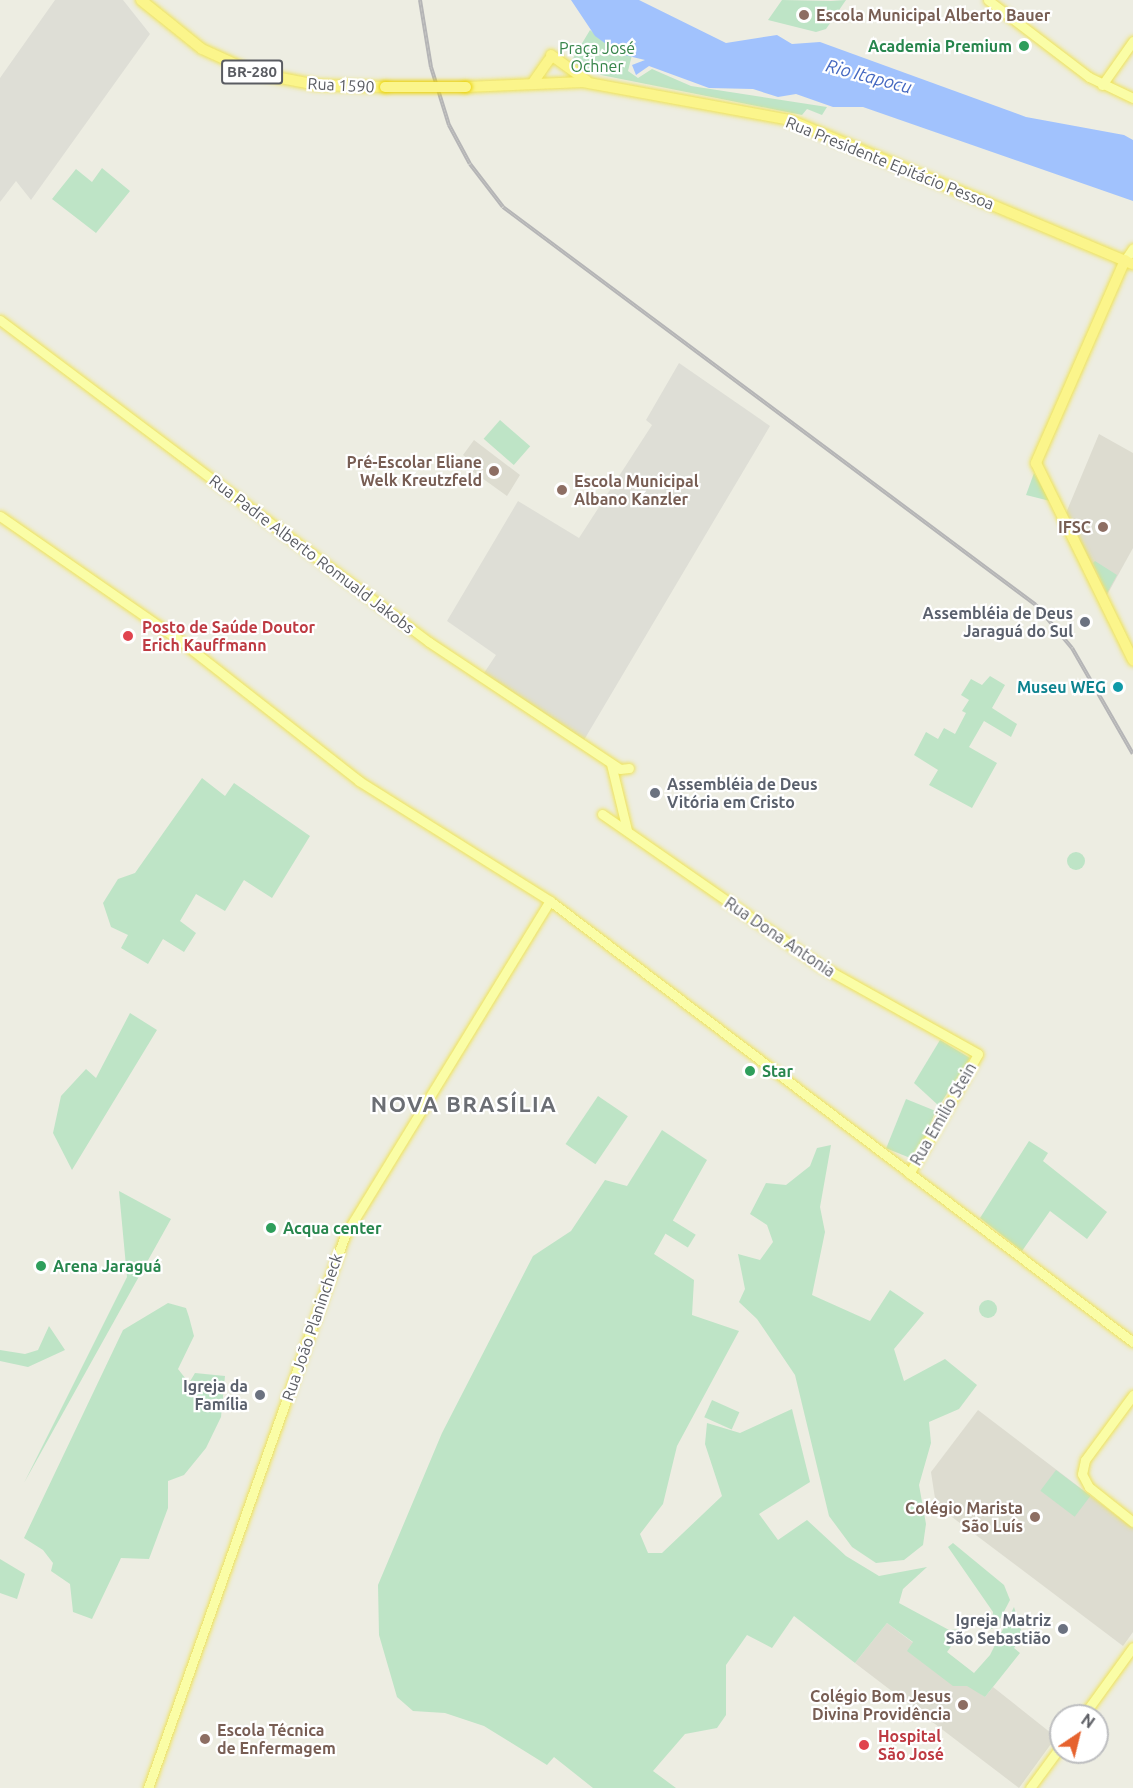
<!DOCTYPE html>
<html>
<head>
<meta charset="utf-8">
<style>
	body { margin:0 }
	#map { position:relative; width:1133px; height:1788px; overflow:hidden; background:#edede2; font-family:Ubuntu,sans-serif }
	div>[style] { position:absolute }
	.industrial>* { inset:0; background:#deded6 }
	.education>* { inset:0; background:#dddcd0 }
	.green>* { inset:0; background:#bee4c6; transform-origin:0 0 }
	.round { border-radius:50% }
	.water>* { inset:0; background:#a1c2fd }
	.roads { filter:drop-shadow(0 0 2px #efe359) drop-shadow(0 0 2px #efe359) }
	.major>* { height:9px; margin:-4.5px; padding:0 4.5px; transform-origin:4.5px; border-radius:4.5px; background:#fafda6 }
	.highway>* { height:10px; margin:-5px; padding:0 5px; transform-origin:5px; border-radius:5px; background:#fbf58b }
	.rail>* { height:4px; margin-top:-2px; transform-origin:0; background:repeating-linear-gradient(90deg,#fff 0 4.5px,#b5b5b6 0 9px); box-sizing:border-box; border-block:2px solid #b5b5b6 }
	.bridges { filter:drop-shadow(0 0 2px #ebd204) drop-shadow(0 0 2px #ebd204) }
	.highway-bridge>* { height:10px; margin:-5px; padding:0 5px; transform-origin:5px; border-radius:5px; background:#fbf58b }
	.dots>* { width:16px; height:16px; translate:-50% -50%; box-sizing:border-box; border:3px solid #fff; border-radius:50% }
	span { translate:-50% -50%; white-space:nowrap; text-align:center; line-height:1.15; -webkit-text-stroke:4.5px #fff; paint-order:stroke }
	.shield-label span { padding:2px 4px; background:#fff; border:2px solid; border-radius:4px; -webkit-text-stroke-width:0 }
	.shield-label { font-size:15px; color:#5a5c62; font-weight:700 }
	.education-label { font-size:16px; color:#785e54; font-weight:700 }
	.left { translate:0 -50%; text-align:left }
	.right { translate:-100% -50%; text-align:right }
	.leisure-label { font-size:16px; color:#27864d; font-weight:700 }
	.park-label { font-size:16px; color:#37854a }
	.street-label { font-size:16px; color:#5a5c62 }
	.worship-label { font-size:16px; color:#5b616d; font-weight:700 }
	.health-label { font-size:16px; color:#be3a42; font-weight:700 }
	.culture-label { font-size:16px; color:#0d838f; font-weight:700 }
	.water-label { font-size:18px; color:#4468c0; font-style:italic }
	.district-label { font-size:22px; color:#6b6e74; font-weight:700; letter-spacing:1.5px }
	.north { position:absolute; left:1049px; top:1704px; width:60px; height:60px; box-sizing:border-box; background:#fff; border:2px solid #bdbec0; border-radius:50%; rotate:35deg; font-size:16px; font-weight:700; line-height:24px; text-align:center; color:#5a5c62 }
	.north::after { content:''; display:block; margin:auto; width:21px; height:27px; background:#e6632f; clip-path:polygon(50% 0,100% 100%,50% 72%,0 100%) }
</style>
</head>
<body>
<div id="map">
	<div class="industrial">
		<i style="clip-path:polygon(55px 0,123px 0,150px 34px,31px 200px,16px 181px,0 202px,0 78px)"></i>
		<i style="clip-path:polygon(679px 363px,770px 426px,584px 740px,484px 673px,496px 655px,447px 621px,518px 501px,579px 538px,652px 425px,646px 420px)"></i>
	</div>
	<div class="education">
		<i style="clip-path:polygon(1099px 434px,1133px 453px,1133px 548px,1107px 595px,1066px 513px)"></i>
		<i style="clip-path:polygon(474px 440px,520px 475px,507px 496px,468px 468px,472px 462px,463px 455px)"></i>
		<i style="clip-path:polygon(978px 1410px,1133px 1528px,1133px 1632px,1123px 1646px,936px 1505px,931px 1472px)"></i>
		<i style="clip-path:polygon(887px 1623px,985px 1697px,993px 1687px,1056px 1737px,1019px 1788px,855px 1663px)"></i>
	</div>
	<div class="green">
		<i style="clip-path:polygon(782px 0,831px 1px,846px 0,826px 29px,816px 32px,768px 20px)"></i>
		<i style="clip-path:polygon(590px 30px,621px 55px,632px 55px,628px 71px,638px 78px,652px 69px,691px 86px,827px 107px,822px 115px,807px 109px,802px 115px,581px 71px,572px 60px)"></i>
		<i style="clip-path:polygon(102px 168px,130px 191px,96px 233px,52px 199px,76px 169px,92px 182px)"></i>
		<i style="left:500px;top:420px;width:40px;height:25px;rotate:41deg"></i>
		<i style="clip-path:polygon(1034px 473px,1050px 501px,1026px 495px)"></i>
		<i style="clip-path:polygon(1095px 561px,1117px 575px,1107px 593px,1093px 563px)"></i>
		<i style="clip-path:polygon(990px 676px,1005px 685px,992px 708px,1017px 724px,1011px 737px,984px 721px,969px 747px,997px 763px,972px 808px,929px 785px,938px 770px,914px 755px,926px 732px,938px 739px,944px 728px,955px 734px,966px 713px,962px 711px,969px 700px,961px 695px,971px 679px,982px 685px)"></i>
		<i style="clip-path:polygon(202px 778px,225px 796px,234px 783px,310px 836px,272px 898px,244px 880px,225px 911px,196px 894px,180px 921px,196px 933px,184px 952px,163px 939px,148px 964px,121px 948px,128px 935px,111px 927px,103px 903px,118px 879px,135px 873px)"></i>
		<i class="round" style="left:1067px;top:852px;width:18px;height:18px"></i>
		<i style="clip-path:polygon(130px 1013px,157px 1030px,72px 1170px,53px 1133px,61px 1096px,86px 1069px,96px 1078px)"></i>
		<i style="clip-path:polygon(940px 1040px,970px 1058px,939px 1106px,914px 1083px)"></i>
		<i style="left:598px;top:1096px;width:36px;height:58px;rotate:34deg"></i>
		<i style="left:906px;top:1099px;width:32px;height:53px;rotate:22deg"></i>
		<i style="clip-path:polygon(662px 1130px,707px 1160px,654px 1254px,694px 1280px,692px 1315px,739px 1331px,677px 1446px,663px 1504px,640px 1534px,648px 1553px,662px 1553px,722px 1496px,705px 1444px,707px 1423px,740px 1433px,792px 1409px,810px 1482px,759px 1514px,778px 1540px,807px 1520px,846px 1556px,879px 1576px,927px 1567px,903px 1589px,899px 1603px,949px 1630px,964px 1629px,947px 1652px,974px 1673px,990px 1655px,1014px 1607px,1023px 1636px,1014px 1648px,1020px 1653px,985px 1697px,967px 1686px,953px 1686px,907px 1651px,913px 1642px,887px 1623px,855px 1663px,794px 1616px,772px 1648px,747px 1635px,726px 1665px,726px 1715px,717px 1728px,685px 1734px,653px 1771px,676px 1788px,593px 1788px,554px 1757px,547px 1765px,484px 1726px,445px 1713px,413px 1711px,397px 1697px,379px 1635px,378px 1585px,442px 1433px,533px 1256px,571px 1231px,605px 1180px,627px 1186px)"></i>
		<i style="clip-path:polygon(1029px 1141px,1048px 1153px,1043px 1161px,1107px 1212px,1087px 1239px,1050px 1211px,1022px 1251px,980px 1218px)"></i>
		<i style="clip-path:polygon(831px 1145px,820px 1207px,825px 1232px,812px 1295px,870px 1321px,890px 1290px,924px 1313px,894px 1349px,904px 1381px,945px 1359px,977px 1385px,959px 1409px,929px 1422px,931px 1443px,919px 1485px,926px 1524px,923px 1545px,904px 1560px,876px 1563px,852px 1547px,829px 1516px,795px 1375px,757px 1319px,739px 1302px,745px 1289px,738px 1254px,760px 1260px,773px 1242px,767px 1225px,750px 1214px,766px 1183px,786px 1185px,810px 1166px,817px 1148px)"></i>
		<i style="clip-path:polygon(119px 1191px,171px 1219px,24px 1483px,127px 1277px)"></i>
		<i style="left:672px;top:1220px;width:28px;height:15px;rotate:32deg"></i>
		<i class="round" style="left:979px;top:1300px;width:18px;height:18px"></i>
		<i style="clip-path:polygon(168px 1303px,186px 1308px,189px 1317px,194px 1336px,178px 1369px,189px 1383px,195px 1373px,225px 1376px,221px 1417px,206px 1448px,184px 1475px,168px 1481px,168px 1508px,149px 1559px,121px 1558px,92px 1619px,73px 1612px,70px 1584px,51px 1571px,53px 1563px,43px 1550px,24px 1538px,123px 1330px)"></i>
		<i style="clip-path:polygon(49px 1326px,65px 1350px,28px 1367px,0 1361px,0 1350px,25px 1354px,38px 1350px)"></i>
		<i style="left:712px;top:1400px;width:30px;height:19px;rotate:24deg"></i>
		<i style="left:1056px;top:1470px;width:43px;height:26px;rotate:37deg"></i>
		<i style="clip-path:polygon(953px 1543px,1004px 1585px,1010px 1600px,996px 1627px,991px 1629px,993px 1612px,948px 1547px)"></i>
		<i style="clip-path:polygon(0 1559px,25px 1574px,17px 1599px,0 1593px)"></i>
	</div>
	<div class="water">
		<i style="clip-path:polygon(571px 0,639px 0,726px 43px,777px 35px,792px 44px,820px 42px,1026px 117px,1124px 135px,1133px 140px,1133px 201px,863px 107px,833px 107px,796px 94px,778px 97px,753px 89px,709px 88px,649px 66px,636px 75px,632px 65px,645px 60px,620px 54px,595px 36px)"></i>
	</div>
	<div class="roads">
		<div class="major">
			<i style="left:988px;top:0;width:127px;rotate:37.3deg"></i>
			<i style="left:1089px;top:77px;width:49px;rotate:25.5deg"></i>
			<i style="left:1102px;top:85px;width:54px;rotate:-54.8deg"></i>
			<i style="left:1125px;top:260px;width:14px;rotate:-56deg"></i>
			<i style="left:0;top:320px;width:536px;rotate:36.89deg"></i>
			<i style="left:429px;top:642px;width:229px;rotate:33.6deg"></i>
			<i style="left:620px;top:769px;width:9px;rotate:-6deg"></i>
			<i style="left:0;top:516px;width:221px;rotate:34.7deg"></i>
			<i style="left:182px;top:642px;width:225px;rotate:38.1deg"></i>
			<i style="left:359px;top:781px;width:226px;rotate:32.1deg"></i>
			<i style="left:550px;top:901px;width:731px;rotate:37.11deg"></i>
			<i style="left:611px;top:764px;width:68px;rotate:76.4deg"></i>
			<i style="left:602px;top:814px;width:264px;rotate:34.8deg"></i>
			<i style="left:819px;top:965px;width:182px;rotate:29.2deg"></i>
			<i style="left:978px;top:1054px;width:138px;rotate:119.9deg"></i>
			<i style="left:1133px;top:1395px;width:81px;rotate:126.4deg"></i>
			<i style="left:1085px;top:1460px;width:14px;rotate:102deg"></i>
			<i style="left:1082px;top:1474px;width:15px;rotate:62deg"></i>
			<i style="left:1089px;top:1487px;width:56px;rotate:38.5deg"></i>
			<i style="left:1083px;top:1716px;width:85px;rotate:-54.1deg"></i>
			<i style="left:148px;top:1788px;width:587px;rotate:-70.39deg"></i>
			<i style="left:345px;top:1235px;width:392px;rotate:-58.5deg"></i>
			<i style="left:1030px;top:1788px;width:52px;rotate:-53.6deg"></i>
		</div>
		<div class="highway">
			<i style="left:141px;top:0;width:78px;rotate:38.8deg"></i>
			<i style="left:202px;top:49px;width:58px;rotate:24.4deg"></i>
			<i style="left:255px;top:73px;width:63px;rotate:11deg"></i>
			<i style="left:317px;top:85px;width:68px;rotate:1.7deg"></i>
			<i style="left:551px;top:55px;width:44px;rotate:35.8deg"></i>
			<i style="left:532px;top:84px;width:29px;rotate:-55deg"></i>
			<i style="left:466px;top:87px;width:117px;rotate:-2.4deg"></i>
			<i style="left:583px;top:82px;width:210px;rotate:10.4deg"></i>
			<i style="left:790px;top:120px;width:372px;rotate:22.8deg"></i>
			<i style="left:1125px;top:260px;width:222px;rotate:113.7deg"></i>
			<i style="left:1036px;top:463px;width:220px;rotate:63.8deg"></i>
		</div>
	</div>
	<div class="rail">
		<i style="left:420px;top:0;width:68px;rotate:80.7deg"></i>
		<i style="left:431px;top:67px;width:61px;rotate:72.8deg"></i>
		<i style="left:449px;top:125px;width:44px;rotate:61.7deg"></i>
		<i style="left:470px;top:164px;width:54px;rotate:52.5deg"></i>
		<i style="left:503px;top:207px;width:665px;rotate:36.75deg"></i>
		<i style="left:1036px;top:605px;width:56px;rotate:50.1deg"></i>
		<i style="left:1072px;top:648px;width:122px;rotate:60.1deg"></i>
	</div>
	<div class="bridges">
		<div class="highway-bridge">
			<i style="left:385px;top:87px;width:81px"></i>
		</div>
	</div>
	<div class="dots">
		<i style="left:804px;top:15px;background:#8d6e63"></i>
		<i style="left:1024px;top:46px;background:#2e9e5b"></i>
		<i style="left:494px;top:471px;background:#8d6e63"></i>
		<i style="left:562px;top:490px;background:#8d6e63"></i>
		<i style="left:1103px;top:527px;background:#8d6e63"></i>
		<i style="left:1085px;top:622px;background:#6b7280"></i>
		<i style="left:128px;top:636px;background:#e0444e"></i>
		<i style="left:1118px;top:687px;background:#0f9aa8"></i>
		<i style="left:655px;top:793px;background:#6b7280"></i>
		<i style="left:750px;top:1071px;background:#2e9e5b"></i>
		<i style="left:271px;top:1228px;background:#2e9e5b"></i>
		<i style="left:41px;top:1266px;background:#2e9e5b"></i>
		<i style="left:260px;top:1395px;background:#6b7280"></i>
		<i style="left:1035px;top:1517px;background:#8d6e63"></i>
		<i style="left:1063px;top:1629px;background:#6b7280"></i>
		<i style="left:963px;top:1705px;background:#8d6e63"></i>
		<i style="left:205px;top:1739px;background:#8d6e63"></i>
		<i style="left:864px;top:1745px;background:#e0444e"></i>
	</div>
	<div class="shield-label">
		<span style="left:252px;top:72px">BR-280</span>
	</div>
	<div class="education-label">
		<span class="left" style="left:816px;top:15px">Escola Municipal Alberto Bauer</span>
		<span class="right" style="left:482px;top:471px">Pré-Escolar Eliane<br>Welk Kreutzfeld</span>
		<span class="left" style="left:574px;top:490px">Escola Municipal<br>Albano Kanzler</span>
		<span class="right" style="left:1091px;top:527px">IFSC</span>
		<span class="right" style="left:1023px;top:1517px">Colégio Marista<br>São Luís</span>
		<span class="right" style="left:951px;top:1705px">Colégio Bom Jesus<br>Divina Providência</span>
		<span class="left" style="left:217px;top:1739px">Escola Técnica<br>de Enfermagem</span>
	</div>
	<div class="leisure-label">
		<span class="right" style="left:1012px;top:46px">Academia Premium</span>
		<span class="left" style="left:762px;top:1071px">Star</span>
		<span class="left" style="left:283px;top:1228px">Acqua center</span>
		<span class="left" style="left:53px;top:1266px">Arena Jaraguá</span>
	</div>
	<div class="park-label">
		<span style="left:597px;top:57px">Praça José<br>Ochner</span>
	</div>
	<div class="street-label">
		<span style="left:341px;top:85px;rotate:3deg">Rua 1590</span>
		<span style="left:890px;top:163px;rotate:22deg">Rua Presidente Epitácio Pessoa</span>
		<span style="left:312px;top:554px;rotate:37deg">Rua Padre Alberto Romuald Jakobs</span>
		<span style="left:780px;top:937px;rotate:34deg">Rua Dona Antonia</span>
		<span style="left:943px;top:1114px;rotate:-60deg">Rua Emilio Stein</span>
		<span style="left:312px;top:1327px;rotate:-71deg">Rua João Planincheck</span>
	</div>
	<div class="worship-label">
		<span class="right" style="left:1073px;top:622px">Assembléia de Deus<br>Jaraguá do Sul</span>
		<span class="left" style="left:667px;top:793px">Assembléia de Deus<br>Vitória em Cristo</span>
		<span class="right" style="left:248px;top:1395px">Igreja da<br>Família</span>
		<span class="right" style="left:1051px;top:1629px">Igreja Matriz<br>São Sebastião</span>
	</div>
	<div class="health-label">
		<span class="left" style="left:142px;top:636px">Posto de Saúde Doutor<br>Erich Kauffmann</span>
		<span class="left" style="left:878px;top:1745px">Hospital<br>São José</span>
	</div>
	<div class="culture-label">
		<span class="right" style="left:1106px;top:687px">Museu WEG</span>
	</div>
	<div class="water-label">
		<span style="left:869px;top:76px;rotate:15deg">Rio Itapocu</span>
	</div>
	<div class="district-label">
		<span style="left:464px;top:1104px">NOVA BRASÍLIA</span>
	</div>
	<div class="north">N</div>
</div>
</body>
</html>
